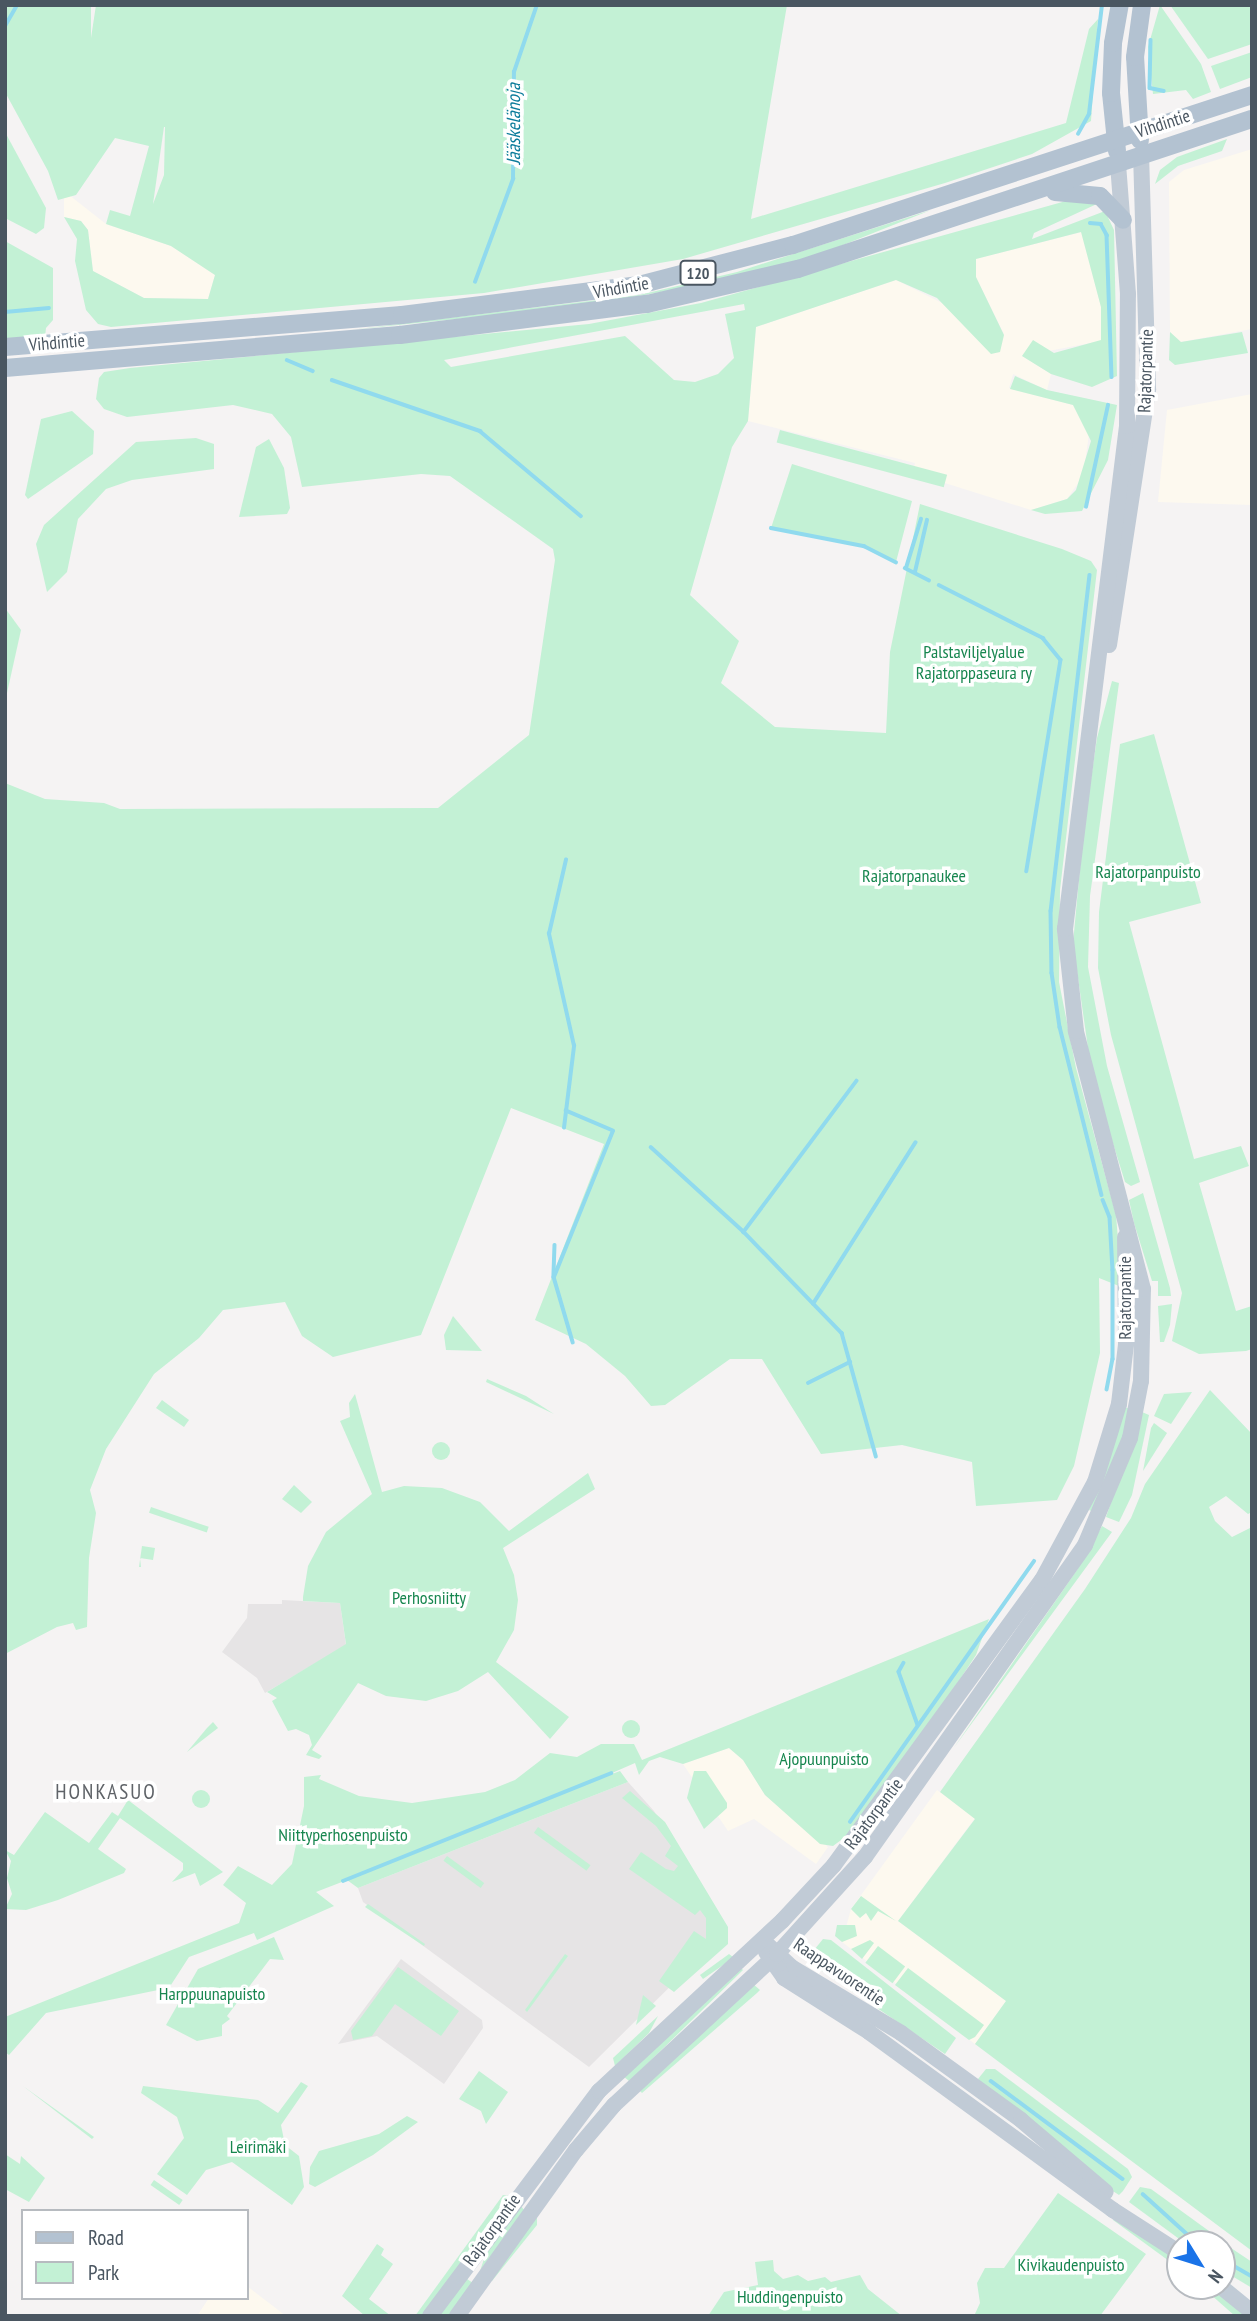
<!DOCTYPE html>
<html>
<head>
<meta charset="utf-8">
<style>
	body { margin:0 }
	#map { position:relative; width:1257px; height:2321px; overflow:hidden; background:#f5f3f3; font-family:"PT Sans Narrow",sans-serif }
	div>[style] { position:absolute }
	.commercial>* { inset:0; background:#fdf9ef }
	.education>* { inset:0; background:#e6e4e5 }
	.green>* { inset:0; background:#c3f1d5; transform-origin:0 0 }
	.round { border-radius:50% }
	.stream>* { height:3.5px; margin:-1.75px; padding:0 1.75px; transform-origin:1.75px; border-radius:1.75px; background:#90daee }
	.secondary>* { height:16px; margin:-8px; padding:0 8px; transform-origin:8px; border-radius:8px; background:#c1cbd6 }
	.primary>* { height:18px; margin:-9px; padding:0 9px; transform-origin:9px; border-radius:9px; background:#b3c2d1 }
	span { translate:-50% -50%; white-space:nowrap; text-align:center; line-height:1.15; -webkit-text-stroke:7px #fff; paint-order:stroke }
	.shield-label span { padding:2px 5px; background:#fff; border:2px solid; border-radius:5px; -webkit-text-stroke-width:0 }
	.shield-label { font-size:16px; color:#4a5661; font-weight:700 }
	.street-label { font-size:18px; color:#4a5661 }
	.park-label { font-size:18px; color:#17864f }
	.water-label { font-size:19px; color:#0c7c9b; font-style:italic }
	.quarter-label { font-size:21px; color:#5f6368; letter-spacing:2px }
	.frame { position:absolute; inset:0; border:7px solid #4a5661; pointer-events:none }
	.legend { position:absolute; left:21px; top:2209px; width:228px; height:91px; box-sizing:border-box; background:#fff; border:2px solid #b7bbc0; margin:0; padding:9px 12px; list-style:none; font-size:21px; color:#4a5661 }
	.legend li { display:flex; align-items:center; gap:14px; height:35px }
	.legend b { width:35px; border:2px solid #b7bbc0 }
	.north { position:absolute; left:1166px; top:2230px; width:70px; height:70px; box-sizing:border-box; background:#fff; border:2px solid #b7bbc0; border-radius:50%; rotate:128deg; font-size:19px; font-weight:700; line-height:28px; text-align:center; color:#4a5661 }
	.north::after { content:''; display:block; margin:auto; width:24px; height:32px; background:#1a73e8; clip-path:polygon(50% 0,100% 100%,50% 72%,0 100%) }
</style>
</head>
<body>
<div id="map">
	<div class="commercial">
		<i style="clip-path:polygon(1252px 149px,1252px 329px,1180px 342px,1170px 332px,1169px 182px,1184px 170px)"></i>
		<i style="clip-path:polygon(64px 191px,106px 224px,171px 246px,215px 275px,208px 299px,144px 298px,93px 271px,88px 230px,81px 221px,64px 217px)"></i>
		<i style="clip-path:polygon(1082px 232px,1101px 307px,1101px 341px,1022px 356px,1051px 374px,1047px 390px,1013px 374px,1009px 388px,1073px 405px,1089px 434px,1083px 476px,1067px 499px,1031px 510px,913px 473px,915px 463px,748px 421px,756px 327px,896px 280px,1004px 334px,976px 277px,975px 259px)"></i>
		<i style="clip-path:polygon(1252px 394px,1252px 505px,1158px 502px,1167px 410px)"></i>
		<i style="clip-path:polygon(729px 1748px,743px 1760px,765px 1795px,828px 1847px,816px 1864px,754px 1819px,728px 1831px,683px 1764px)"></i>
		<i style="clip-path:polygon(937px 1790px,975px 1818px,898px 1921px,1006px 2001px,975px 2044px,842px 1942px,851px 1909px)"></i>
		<i style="clip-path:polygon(247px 2286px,286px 2316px,197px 2316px,209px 2298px,247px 2298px)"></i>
	</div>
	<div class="education">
		<i style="clip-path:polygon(282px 1600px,340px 1603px,346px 1645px,265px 1693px,257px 1678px,222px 1652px,247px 1618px,248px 1604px,282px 1604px)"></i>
		<i style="clip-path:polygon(628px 1782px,654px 1811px,722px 1922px,722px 1935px,589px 2067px,363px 1902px,358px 1888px)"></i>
		<i style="clip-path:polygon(401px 1959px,482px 2020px,483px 2028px,444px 2084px,377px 2036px,338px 2044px)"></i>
	</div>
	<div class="green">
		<i style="clip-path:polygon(evenodd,5px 5px,91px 5px,91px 38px,96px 5px,787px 5px,751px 219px,1066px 123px,1089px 29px,1098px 19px,1091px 121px,1032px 154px,945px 183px,683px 259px,484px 293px,111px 327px,98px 324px,86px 310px,75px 261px,77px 239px,64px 217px,81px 221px,88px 230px,93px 271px,144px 298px,208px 299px,215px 275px,171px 246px,106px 224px,110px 210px,130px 216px,149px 146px,115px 138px,76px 195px,58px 200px,48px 171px,5px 92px,5px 5px,165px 127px,164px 175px,153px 204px,164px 127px,165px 127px)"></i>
		<i style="clip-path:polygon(1160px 5px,1201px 64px,1211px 92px,1193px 99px,1186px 90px,1153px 94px,1148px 47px)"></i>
		<i style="clip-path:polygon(1170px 5px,1252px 5px,1252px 44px,1208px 59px)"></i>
		<i style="clip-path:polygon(1252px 52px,1252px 77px,1220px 89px,1211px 66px)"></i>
		<i style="clip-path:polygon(5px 132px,46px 208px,44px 228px,36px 234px,5px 218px)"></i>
		<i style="clip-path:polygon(1227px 139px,1222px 151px,1178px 166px,1155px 184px,1160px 170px,1177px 157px)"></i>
		<i style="clip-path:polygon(evenodd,1073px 199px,1099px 203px,1034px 233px,1032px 239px,1105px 211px,1114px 230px,1117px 376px,1092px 387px,1051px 374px,1022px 356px,1033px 340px,1054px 353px,1101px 340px,1101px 307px,1081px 232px,976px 259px,976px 277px,1004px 335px,1000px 352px,991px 354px,937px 298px,896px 280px,756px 327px,748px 421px,732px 447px,690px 595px,739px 641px,721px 683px,775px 727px,886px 733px,890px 652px,920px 504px,1062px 549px,1091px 561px,1097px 570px,1060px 890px,1059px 982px,1076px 1068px,1116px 1215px,1120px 1264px,1119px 1286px,1099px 1278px,1100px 1353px,1074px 1466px,1057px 1500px,976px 1506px,972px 1462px,902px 1445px,821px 1454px,762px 1359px,730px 1359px,665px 1405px,651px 1406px,625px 1376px,586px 1344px,535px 1320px,604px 1144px,511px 1108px,421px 1335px,333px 1357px,302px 1336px,285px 1302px,223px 1310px,199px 1338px,154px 1374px,106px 1449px,90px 1490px,96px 1513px,89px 1558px,87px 1627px,76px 1630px,73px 1623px,57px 1627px,5px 1654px,5px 783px,45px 799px,104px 803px,120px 809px,438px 808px,529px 735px,555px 560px,553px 549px,450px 476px,421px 474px,302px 487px,291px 437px,272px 414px,233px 405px,127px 417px,104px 409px,96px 399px,99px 378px,104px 372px,130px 368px,589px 324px,701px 303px,1073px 199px,744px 304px,745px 310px,725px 314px,734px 358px,718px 374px,695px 382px,674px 380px,625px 336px,451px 367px,444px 360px,744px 304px)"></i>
		<i style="clip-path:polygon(931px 210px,818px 255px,699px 285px,584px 306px,350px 330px,639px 295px,737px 272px)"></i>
		<i style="clip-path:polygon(5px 241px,53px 268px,53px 320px,46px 328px,45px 337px,5px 340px)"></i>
		<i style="clip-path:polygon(1170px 332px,1181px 342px,1242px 332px,1248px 353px,1175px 365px,1169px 360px)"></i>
		<i style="clip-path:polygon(1015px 376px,1047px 390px,1117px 405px,1108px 460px,1082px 511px,1045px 514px,1031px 510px,1067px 499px,1076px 490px,1091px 441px,1073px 405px,1010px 389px)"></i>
		<i style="clip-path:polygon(72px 411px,94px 431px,93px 454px,28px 499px,25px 495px,41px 419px)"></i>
		<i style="left:780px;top:430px;width:173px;height:13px;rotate:15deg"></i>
		<i style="clip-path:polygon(196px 438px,214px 444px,214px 469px,132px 480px,106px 489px,78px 519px,67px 572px,47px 592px,36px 544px,44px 525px,136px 442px)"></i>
		<i style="clip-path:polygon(269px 439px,284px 468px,290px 508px,287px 514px,239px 517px,256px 447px)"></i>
		<i style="clip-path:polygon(792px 464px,912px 501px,896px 562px,864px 546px,771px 528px)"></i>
		<i style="clip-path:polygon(5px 608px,21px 630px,5px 702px)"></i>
		<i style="clip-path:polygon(1112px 681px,1119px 683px,1090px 896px,1088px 967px,1107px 1066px,1140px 1182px,1131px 1186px,1125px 1182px,1092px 1076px,1073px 943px,1084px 826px,1097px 738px)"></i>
		<i style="clip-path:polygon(1154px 734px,1201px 903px,1129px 922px,1194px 1159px,1241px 1146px,1249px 1166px,1199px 1183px,1236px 1311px,1252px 1306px,1252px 1349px,1246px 1351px,1199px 1354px,1172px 1341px,1182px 1293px,1111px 1035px,1098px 968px,1099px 912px,1120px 744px)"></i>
		<i style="clip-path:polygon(1143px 1193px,1170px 1288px,1171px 1296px,1158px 1296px,1158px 1281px,1152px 1281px,1134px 1223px,1129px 1200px)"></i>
		<i style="clip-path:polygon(1172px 1304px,1170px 1325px,1164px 1342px,1160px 1342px,1158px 1306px)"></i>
		<i style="clip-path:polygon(453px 1316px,482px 1351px,446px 1350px,444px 1335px)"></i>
		<i style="clip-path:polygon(487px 1379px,526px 1396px,554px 1414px,486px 1382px)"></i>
		<i style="clip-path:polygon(1210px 1390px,1252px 1434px,1252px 1512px,1248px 1514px,1226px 1496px,1209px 1507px,1215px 1521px,1232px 1537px,1252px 1527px,1252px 2251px,975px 2044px,1006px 2001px,898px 1921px,975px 1819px,940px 1792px,1085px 1589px,1131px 1518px,1145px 1484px)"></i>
		<i style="clip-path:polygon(1192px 1392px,1171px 1424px,1154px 1416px,1164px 1394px)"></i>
		<i style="clip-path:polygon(355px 1394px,382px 1492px,404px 1486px,442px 1488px,480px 1502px,509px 1531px,588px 1473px,595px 1489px,503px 1548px,514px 1575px,518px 1600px,514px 1630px,496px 1662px,569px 1717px,550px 1739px,488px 1672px,458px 1691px,426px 1701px,386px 1696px,358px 1683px,312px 1750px,322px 1756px,319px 1759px,306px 1755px,312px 1745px,309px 1735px,296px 1729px,288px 1731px,272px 1701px,277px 1698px,267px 1692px,346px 1644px,340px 1603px,303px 1601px,303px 1597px,308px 1566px,326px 1532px,372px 1494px,340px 1421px,350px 1417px,349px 1403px)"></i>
		<i style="clip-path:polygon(162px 1400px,189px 1420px,184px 1427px,156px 1408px)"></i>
		<i style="clip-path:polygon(1124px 1407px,1131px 1409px,1127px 1427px,1096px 1513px,1089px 1510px)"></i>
		<i style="clip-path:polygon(1142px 1412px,1149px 1415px,1132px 1495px,1119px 1522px,1106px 1517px)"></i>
		<i style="clip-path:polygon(1154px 1423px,1167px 1433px,1143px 1471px,1151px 1428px)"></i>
		<i class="round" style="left:432px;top:1442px;width:18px;height:18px"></i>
		<i style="clip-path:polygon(294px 1485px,312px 1502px,301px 1513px,282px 1499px)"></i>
		<i style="left:151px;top:1507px;width:61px;height:6px;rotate:19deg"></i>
		<i style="clip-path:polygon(1102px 1526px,1112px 1532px,953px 1749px,1077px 1570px)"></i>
		<i style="clip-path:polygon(142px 1546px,155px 1548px,153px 1560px,140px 1558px,141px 1567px,139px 1567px)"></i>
		<i style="clip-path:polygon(989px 1619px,976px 1655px,935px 1717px,856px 1829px,833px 1846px,820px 1844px,765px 1795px,743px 1760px,729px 1748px,683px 1764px,660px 1757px,649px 1761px,639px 1775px,635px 1763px,596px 1780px,620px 1771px,628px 1782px,358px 1888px,347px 1880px,316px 1892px,334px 1906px,257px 1940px,254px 1933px,189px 1957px,169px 1988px,173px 1995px,165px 1997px,163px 1989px,46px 2013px,9px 2055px,5px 2052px,5px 2017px,239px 1923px,246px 1903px,223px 1885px,238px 1866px,272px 1885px,292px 1864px,304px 1806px,304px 1777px,321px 1775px,319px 1779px,359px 1796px,412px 1803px,485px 1792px,515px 1780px,550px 1753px,577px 1757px,601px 1744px,634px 1744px,642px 1760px)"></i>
		<i class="round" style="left:622px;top:1720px;width:18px;height:18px"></i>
		<i style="clip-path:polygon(213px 1722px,218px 1728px,187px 1752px,207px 1728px)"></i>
		<i style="clip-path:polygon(694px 1771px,706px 1771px,727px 1803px,727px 1808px,704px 1829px,687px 1798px)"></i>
		<i class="round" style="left:192px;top:1790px;width:18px;height:18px"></i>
		<i style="clip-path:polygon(630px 1791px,665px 1822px,728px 1927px,728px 1944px,674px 1992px,659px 1981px,694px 1931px,706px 1939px,706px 1918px,700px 1910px,695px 1915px,629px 1869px,641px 1852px,666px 1869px,674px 1871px,678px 1866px,665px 1856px,671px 1846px,656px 1826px,622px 1798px)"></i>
		<i style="clip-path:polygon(128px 1800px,223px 1872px,200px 1886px,195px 1873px,172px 1882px,183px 1870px,183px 1863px,120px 1818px,98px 1849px,126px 1869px,124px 1873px,58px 1900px,26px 1910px,5px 1909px,12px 1894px,7px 1878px,11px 1861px,5px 1850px,14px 1855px,45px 1812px,89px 1843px,112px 1812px,118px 1816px)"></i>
		<i style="left:538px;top:1827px;width:65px;height:7px;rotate:36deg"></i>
		<i style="left:447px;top:1856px;width:46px;height:6px;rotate:36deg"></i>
		<i style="clip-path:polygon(861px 1896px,896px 1921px,878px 1911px,871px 1921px,866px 1913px,860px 1918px,851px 1909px)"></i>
		<i style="clip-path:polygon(368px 1904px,425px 1944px,424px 1946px,365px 1907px)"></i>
		<i style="clip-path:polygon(837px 1925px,855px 1925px,857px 1936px,842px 1942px,835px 1936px)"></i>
		<i style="clip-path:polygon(274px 1937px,284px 1960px,270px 1959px,227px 2016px,230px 2019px,222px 2025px,222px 2036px,197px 2041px,166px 2025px,198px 1969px)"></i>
		<i style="clip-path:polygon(823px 1939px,831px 1940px,956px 2038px,945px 2054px,806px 1960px)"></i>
		<i style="clip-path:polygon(870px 1940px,874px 1943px,862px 1959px,851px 1949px)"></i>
		<i style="left:878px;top:1946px;width:34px;height:21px;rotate:37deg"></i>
		<i style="clip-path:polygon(565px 1954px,568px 1956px,527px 2012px,525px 2010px)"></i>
		<i style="clip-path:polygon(729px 1954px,733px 1957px,729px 1961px,703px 1979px,700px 1975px)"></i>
		<i style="clip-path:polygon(398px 1967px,459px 2011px,441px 2036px,395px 2004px,372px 2036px,353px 2040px,351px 2031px)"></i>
		<i style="clip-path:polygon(740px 1967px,743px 1970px,637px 2074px,629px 2081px,623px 2076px)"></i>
		<i style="clip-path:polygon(908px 1968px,984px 2025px,975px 2037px,969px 2040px,895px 1985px)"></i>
		<i style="clip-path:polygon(753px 1984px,760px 1990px,757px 1993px,642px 2093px,639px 2090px)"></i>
		<i style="clip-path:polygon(643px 1995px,656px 2006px,636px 2025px)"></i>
		<i style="clip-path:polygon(658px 2016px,649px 2033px,615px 2066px,613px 2058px)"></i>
		<i style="clip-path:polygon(986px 2069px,995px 2069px,1128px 2169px,1132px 2177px,1123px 2191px,1119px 2195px,1108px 2188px,982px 2085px,978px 2079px)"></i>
		<i style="clip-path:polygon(479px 2071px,508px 2092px,486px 2124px,481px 2111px,459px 2099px)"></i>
		<i style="clip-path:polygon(301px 2082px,308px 2086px,281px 2125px,285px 2145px,299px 2156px,304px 2187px,292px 2205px,232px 2162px,206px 2170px,187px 2195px,157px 2174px,184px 2138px,177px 2117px,141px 2093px,143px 2086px,258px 2100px,278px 2113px)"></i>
		<i style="clip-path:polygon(23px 2086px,94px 2137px,92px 2139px)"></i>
		<i style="clip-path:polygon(407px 2116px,418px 2122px,373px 2155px,315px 2187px,309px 2184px,310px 2167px,319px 2151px,379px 2134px)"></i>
		<i style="clip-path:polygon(5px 2154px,20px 2164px,21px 2156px,45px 2178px,29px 2202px,5px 2189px)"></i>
		<i style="left:154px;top:2180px;width:35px;height:6px;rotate:35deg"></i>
		<i style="clip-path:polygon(1140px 2187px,1151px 2189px,1209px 2231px,1204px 2242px,1186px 2244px,1129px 2202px)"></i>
		<i style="clip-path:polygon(1058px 2193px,1146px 2254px,1100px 2316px,974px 2316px,980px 2303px,977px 2283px,985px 2268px,1004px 2268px)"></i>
		<i style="clip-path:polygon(503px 2195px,509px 2196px,423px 2316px,415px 2316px)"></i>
		<i style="clip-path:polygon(521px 2206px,524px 2210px,480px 2271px,489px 2244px)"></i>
		<i style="clip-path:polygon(537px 2215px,537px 2225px,492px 2281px,491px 2279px)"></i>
		<i style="clip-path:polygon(1116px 2216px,1180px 2261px,1180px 2269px,1113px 2220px)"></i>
		<i style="clip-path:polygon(1219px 2240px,1252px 2262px,1252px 2288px,1222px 2270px)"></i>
		<i style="clip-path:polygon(377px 2244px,384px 2249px,381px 2255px,393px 2264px,369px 2299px,391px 2316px,365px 2316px,342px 2296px)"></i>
		<i style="clip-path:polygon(773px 2260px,774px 2271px,783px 2279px,798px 2275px,808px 2281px,825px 2277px,831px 2282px,860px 2275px,868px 2289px,902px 2316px,708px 2316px,724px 2292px,758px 2285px,755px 2262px)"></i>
		<i style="clip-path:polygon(467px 2279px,473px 2283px,450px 2316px,438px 2316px)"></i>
		<i style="clip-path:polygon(1201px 2286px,1212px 2286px,1248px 2316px,1235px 2316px)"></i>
	</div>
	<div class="stream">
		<i style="left:5px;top:26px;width:24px;rotate:-60deg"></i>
		<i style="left:1151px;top:40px;width:48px;rotate:91.2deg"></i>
		<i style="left:1150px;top:88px;width:14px;rotate:12deg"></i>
		<i style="left:1078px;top:134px;width:23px;rotate:-61deg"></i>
		<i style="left:1089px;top:114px;width:110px;rotate:-83.2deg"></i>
		<i style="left:1090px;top:223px;width:11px;rotate:5deg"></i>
		<i style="left:1101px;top:224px;width:13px;rotate:61deg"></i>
		<i style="left:1107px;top:235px;width:142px;rotate:88deg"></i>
		<i style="left:475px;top:282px;width:110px;rotate:-69.7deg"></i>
		<i style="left:513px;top:179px;width:107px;rotate:-89.5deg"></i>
		<i style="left:514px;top:72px;width:71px;rotate:-71.1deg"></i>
		<i style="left:5px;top:312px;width:44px;rotate:-5.2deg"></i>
		<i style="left:287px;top:360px;width:28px;rotate:23deg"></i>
		<i style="left:332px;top:380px;width:157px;rotate:19deg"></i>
		<i style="left:480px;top:431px;width:132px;rotate:40.1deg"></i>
		<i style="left:1086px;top:507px;width:104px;rotate:-77.8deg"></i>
		<i style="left:771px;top:528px;width:95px;rotate:11deg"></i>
		<i style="left:864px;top:546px;width:36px;rotate:27deg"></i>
		<i style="left:905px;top:568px;width:27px;rotate:27deg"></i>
		<i style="left:906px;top:568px;width:51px;rotate:-73deg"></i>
		<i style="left:915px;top:572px;width:53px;rotate:-77deg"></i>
		<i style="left:1090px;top:575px;width:338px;rotate:96.6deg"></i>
		<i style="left:1051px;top:911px;width:62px;rotate:89.1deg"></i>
		<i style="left:1052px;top:973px;width:55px;rotate:81.6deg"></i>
		<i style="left:1060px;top:1027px;width:173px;rotate:76deg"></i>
		<i style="left:939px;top:585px;width:117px;rotate:27deg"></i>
		<i style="left:1043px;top:638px;width:28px;rotate:51deg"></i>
		<i style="left:1061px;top:660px;width:214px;rotate:99.2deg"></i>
		<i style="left:857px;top:1081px;width:189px;rotate:126.8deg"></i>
		<i style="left:744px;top:1232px;width:141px;rotate:45.9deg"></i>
		<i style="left:842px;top:1333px;width:128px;rotate:74.5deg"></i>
		<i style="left:564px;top:1128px;width:83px;rotate:-83deg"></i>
		<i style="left:574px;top:1046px;width:115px;rotate:-102.6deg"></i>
		<i style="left:549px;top:934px;width:76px;rotate:-77.1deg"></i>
		<i style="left:651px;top:1147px;width:126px;rotate:42.4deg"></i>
		<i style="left:1103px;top:1200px;width:18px;rotate:68deg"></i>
		<i style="left:1110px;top:1217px;width:53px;rotate:86.8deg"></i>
		<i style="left:1113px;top:1270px;width:89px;rotate:90deg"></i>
		<i style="left:1113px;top:1359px;width:31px;rotate:101deg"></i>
		<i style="left:555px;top:1245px;width:32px;rotate:92deg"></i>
		<i style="left:554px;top:1277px;width:68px;rotate:73.7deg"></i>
		<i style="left:554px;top:1277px;width:157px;rotate:-68deg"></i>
		<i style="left:613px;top:1131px;width:51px;rotate:-156.9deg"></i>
		<i style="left:813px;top:1304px;width:191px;rotate:-57.6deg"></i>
		<i style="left:808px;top:1383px;width:47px;rotate:-26.6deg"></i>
		<i style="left:904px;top:1663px;width:10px;rotate:119deg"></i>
		<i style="left:899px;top:1672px;width:56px;rotate:70.3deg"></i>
		<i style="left:850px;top:1822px;width:319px;rotate:-54.8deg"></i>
		<i style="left:343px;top:1881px;width:289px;rotate:-21.9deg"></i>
		<i style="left:991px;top:2081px;width:164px;rotate:36.6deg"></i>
		<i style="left:1143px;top:2194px;width:73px;rotate:42.2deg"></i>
		<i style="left:1222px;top:2259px;width:34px;rotate:30deg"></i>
	</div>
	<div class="secondary">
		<i style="left:1109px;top:645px;width:259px;rotate:-81.3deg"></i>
		<i style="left:1148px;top:389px;width:231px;rotate:-91.7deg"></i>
		<i style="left:769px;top:1946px;width:33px;rotate:43deg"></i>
		<i style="left:793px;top:1968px;width:126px;rotate:31deg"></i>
		<i style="left:901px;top:2033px;width:148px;rotate:35.9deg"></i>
		<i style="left:1021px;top:2120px;width:111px;rotate:40.3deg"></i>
		<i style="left:766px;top:1952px;width:32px;rotate:55deg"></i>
		<i style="left:784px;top:1978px;width:101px;rotate:32.4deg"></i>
		<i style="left:869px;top:2032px;width:302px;rotate:36.1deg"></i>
		<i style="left:1113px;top:2210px;width:80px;rotate:32.7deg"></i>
		<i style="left:1220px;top:2286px;width:41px;rotate:39.1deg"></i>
		<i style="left:430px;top:2316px;width:281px;rotate:-53.1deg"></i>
		<i style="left:599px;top:2091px;width:250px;rotate:-42.9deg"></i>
		<i style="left:782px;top:1921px;width:76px;rotate:-47.1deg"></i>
		<i style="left:834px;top:1865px;width:353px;rotate:-53.9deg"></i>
		<i style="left:1042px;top:1580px;width:111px;rotate:-61.6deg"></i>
		<i style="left:1095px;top:1482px;width:82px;rotate:-72.9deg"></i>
		<i style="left:1119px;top:1404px;width:60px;rotate:-83.3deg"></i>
		<i style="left:1126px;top:1344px;width:107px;rotate:-90.5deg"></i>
		<i style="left:457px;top:2316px;width:204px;rotate:-54.4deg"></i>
		<i style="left:576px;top:2150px;width:59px;rotate:-49.8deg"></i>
		<i style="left:614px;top:2105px;width:222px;rotate:-42.8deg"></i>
		<i style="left:777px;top:1954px;width:131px;rotate:-47.8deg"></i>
		<i style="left:865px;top:1857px;width:382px;rotate:-54.8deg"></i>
		<i style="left:1085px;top:1545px;width:116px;rotate:-67.2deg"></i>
		<i style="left:1130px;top:1438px;width:58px;rotate:-79.1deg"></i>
		<i style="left:1141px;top:1381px;width:92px;rotate:-88.8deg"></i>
		<i style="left:1143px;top:1289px;width:267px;rotate:-104.6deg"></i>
		<i style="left:1076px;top:1031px;width:103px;rotate:-96.2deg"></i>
		<i style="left:1065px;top:929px;width:507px;rotate:-82.97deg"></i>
		<i style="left:1127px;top:426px;width:132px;rotate:-89.6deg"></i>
		<i style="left:1128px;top:294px;width:129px;rotate:-94.4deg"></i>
	</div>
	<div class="primary">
		<i style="left:1140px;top:140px;width:83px;rotate:-93.4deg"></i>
		<i style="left:1135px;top:57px;width:52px;rotate:-82.3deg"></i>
		<i style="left:1117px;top:151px;width:58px;rotate:-95.9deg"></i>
		<i style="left:1111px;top:93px;width:50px;rotate:-87.7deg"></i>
		<i style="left:1113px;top:43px;width:39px;rotate:-80deg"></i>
		<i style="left:1055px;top:192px;width:45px;rotate:5.1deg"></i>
		<i style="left:1100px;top:196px;width:33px;rotate:46deg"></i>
		<i style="left:5px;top:347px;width:398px;rotate:-4.6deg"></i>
		<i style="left:402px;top:315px;width:239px;rotate:-7.2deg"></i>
		<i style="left:639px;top:285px;width:159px;rotate:-14.6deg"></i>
		<i style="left:793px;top:245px;width:483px;rotate:-18.1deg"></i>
		<i style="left:5px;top:368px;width:396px;rotate:-4.8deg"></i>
		<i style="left:400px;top:335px;width:249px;rotate:-7.2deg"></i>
		<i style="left:647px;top:304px;width:155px;rotate:-13.1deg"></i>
		<i style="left:798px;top:269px;width:478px;rotate:-18.3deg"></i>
	</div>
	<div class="shield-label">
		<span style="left:698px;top:273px">120</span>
	</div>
	<div class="street-label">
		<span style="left:1163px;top:124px;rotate:-18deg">Vihdintie</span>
		<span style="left:621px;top:288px;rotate:-10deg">Vihdintie</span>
		<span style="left:57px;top:343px;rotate:-5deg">Vihdintie</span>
		<span style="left:1146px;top:371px;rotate:-88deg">Rajatorpantie</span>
		<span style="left:1125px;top:1298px;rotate:-90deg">Rajatorpantie</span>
		<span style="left:874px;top:1814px;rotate:-53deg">Rajatorpantie</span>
		<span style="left:839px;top:1972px;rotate:34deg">Raappavuorentie</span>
		<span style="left:492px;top:2230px;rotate:-54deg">Rajatorpantie</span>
	</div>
	<div class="park-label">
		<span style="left:974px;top:663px">Palstaviljelyalue<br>Rajatorppaseura ry</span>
		<span style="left:1148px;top:872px">Rajatorpanpuisto</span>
		<span style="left:914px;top:876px">Rajatorpanaukee</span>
		<span style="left:429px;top:1598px">Perhosniitty</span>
		<span style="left:824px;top:1759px">Ajopuunpuisto</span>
		<span style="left:343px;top:1835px">Niittyperhosenpuisto</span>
		<span style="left:212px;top:1994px">Harppuunapuisto</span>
		<span style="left:258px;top:2147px">Leirimäki</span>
		<span style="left:1071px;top:2265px">Kivikaudenpuisto</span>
		<span style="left:790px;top:2297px">Huddingenpuisto</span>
	</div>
	<div class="water-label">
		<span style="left:514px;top:124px;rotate:-90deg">Jääskelänoja</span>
	</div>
	<div class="quarter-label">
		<span style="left:106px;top:1792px">HONKASUO</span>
	</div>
	<div class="frame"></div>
	<ul class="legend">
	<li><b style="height:9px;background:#b3c2d1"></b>Road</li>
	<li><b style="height:19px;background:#c3f1d5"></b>Park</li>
	</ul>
	<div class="north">N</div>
</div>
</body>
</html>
